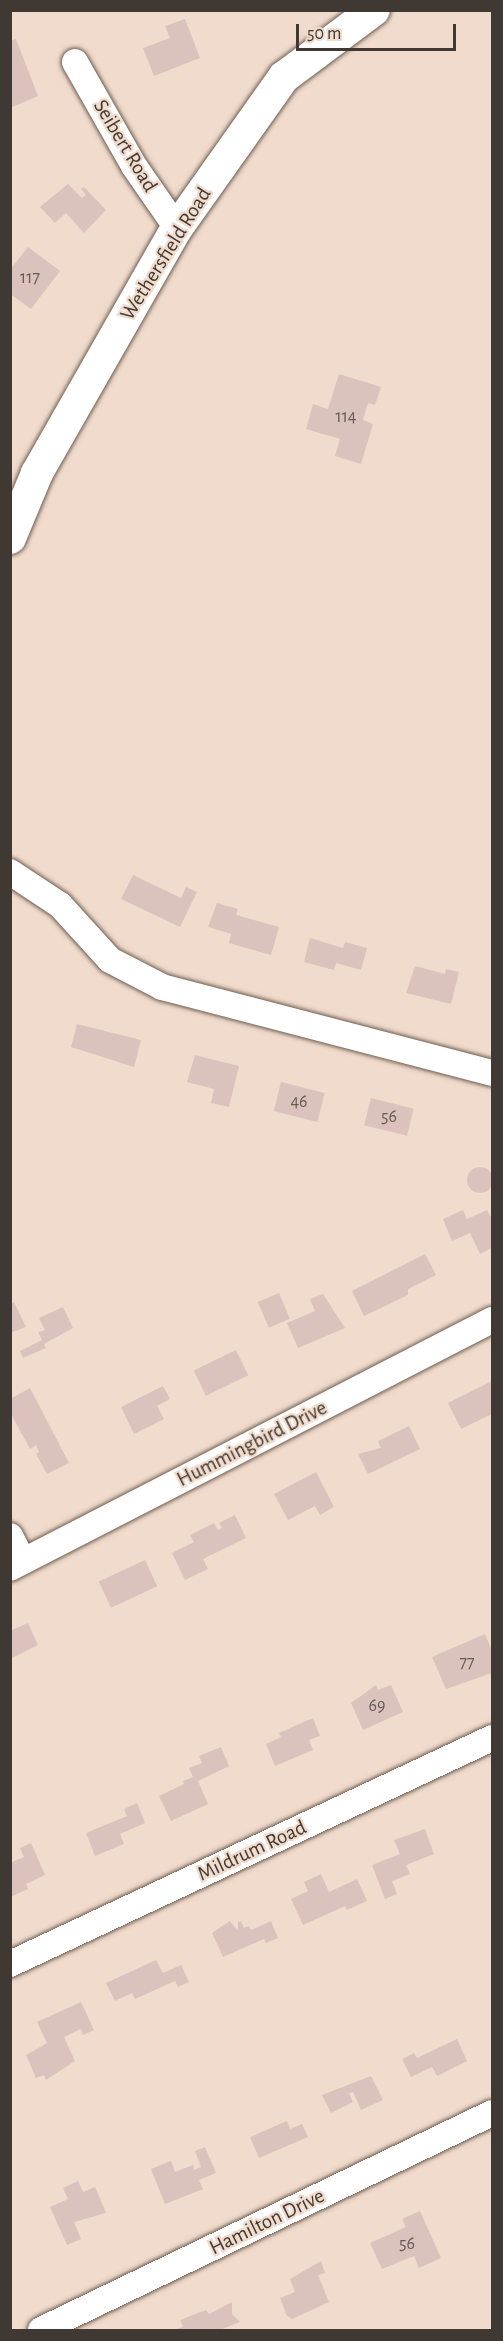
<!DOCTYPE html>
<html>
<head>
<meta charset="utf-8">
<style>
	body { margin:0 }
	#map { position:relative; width:503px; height:2341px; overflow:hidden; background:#f0dbcc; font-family:"Alegreya Sans",sans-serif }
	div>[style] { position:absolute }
	.building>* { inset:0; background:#dcc2bd; transform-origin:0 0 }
	.round { border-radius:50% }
	.roads { filter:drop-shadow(0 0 2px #6e5c4f) drop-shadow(0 0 2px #6e5c4f) }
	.minor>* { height:26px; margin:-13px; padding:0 13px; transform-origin:13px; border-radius:13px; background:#fff }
	.tertiary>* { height:32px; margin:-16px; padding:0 16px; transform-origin:16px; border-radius:16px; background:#fff }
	span { translate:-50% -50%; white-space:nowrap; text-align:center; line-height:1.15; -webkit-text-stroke:4.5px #f0dbcc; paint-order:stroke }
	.number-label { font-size:18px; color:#675a55 }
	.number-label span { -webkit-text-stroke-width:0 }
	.street-label { font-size:21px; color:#403832 }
	.frame { position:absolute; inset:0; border:12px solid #403832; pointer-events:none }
	.scale { position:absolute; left:296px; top:24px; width:160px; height:27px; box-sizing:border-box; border:3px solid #403832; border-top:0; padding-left:8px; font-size:18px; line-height:21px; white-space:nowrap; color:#403832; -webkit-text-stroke:4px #f0dbcc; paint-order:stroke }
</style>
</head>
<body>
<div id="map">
	<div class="building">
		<i style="clip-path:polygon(185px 19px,200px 58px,154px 76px,143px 48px,170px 38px,165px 26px)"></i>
		<i style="clip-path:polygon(16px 39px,38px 96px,10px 108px,10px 41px)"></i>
		<i style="clip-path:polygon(68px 184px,82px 198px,86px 195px,81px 189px,84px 187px,106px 210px,84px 233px,66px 213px,55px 223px,40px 207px)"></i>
		<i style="clip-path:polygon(28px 247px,60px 271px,31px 309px,10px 294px,10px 270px)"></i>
		<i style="clip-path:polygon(339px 374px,381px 387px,375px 405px,368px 403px,363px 420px,373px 424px,361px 464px,335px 456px,340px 439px,306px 429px,313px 404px,328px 409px)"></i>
		<i style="clip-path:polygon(133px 875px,181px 898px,186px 887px,197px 892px,180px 927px,121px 899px)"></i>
		<i style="clip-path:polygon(217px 903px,238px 909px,236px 915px,279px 927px,271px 955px,229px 943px,231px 934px,208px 927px)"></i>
		<i style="clip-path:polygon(310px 938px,343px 948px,345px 942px,367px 948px,361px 970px,336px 963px,334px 970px,304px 962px)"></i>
		<i style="clip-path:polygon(415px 966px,445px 974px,446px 969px,459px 972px,451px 1004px,406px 993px)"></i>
		<i style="clip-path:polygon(77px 1024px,141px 1040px,134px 1067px,71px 1047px)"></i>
		<i style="clip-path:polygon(195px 1055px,239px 1066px,229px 1107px,211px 1103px,214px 1089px,187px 1082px)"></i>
		<i style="left:281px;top:1082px;width:45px;height:30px;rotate:14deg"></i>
		<i style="left:371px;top:1098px;width:44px;height:28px;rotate:14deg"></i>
		<i class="round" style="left:467px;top:1167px;width:26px;height:26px"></i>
		<i style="clip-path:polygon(463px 1210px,467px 1219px,487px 1210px,492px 1219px,492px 1248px,480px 1254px,470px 1233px,452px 1241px,443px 1219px)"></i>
		<i style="clip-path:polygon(425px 1254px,436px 1275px,408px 1289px,408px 1295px,364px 1316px,352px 1291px)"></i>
		<i style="left:279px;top:1293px;width:28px;height:23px;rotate:67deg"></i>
		<i style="clip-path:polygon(323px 1294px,345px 1328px,298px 1348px,287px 1323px,315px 1311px,310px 1299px)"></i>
		<i style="clip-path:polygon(14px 1302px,26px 1327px,10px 1333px,10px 1304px)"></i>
		<i style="clip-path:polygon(63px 1307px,73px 1328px,44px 1344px,46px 1348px,23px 1358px,20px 1351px,42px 1340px,38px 1332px,45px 1330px,39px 1318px)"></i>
		<i style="left:236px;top:1350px;width:28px;height:47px;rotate:64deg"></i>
		<i style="clip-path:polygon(492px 1381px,492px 1414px,461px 1429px,448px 1403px)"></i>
		<i style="clip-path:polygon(163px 1386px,170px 1399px,157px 1406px,164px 1419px,134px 1434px,121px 1407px)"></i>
		<i style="clip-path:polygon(30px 1388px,69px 1463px,47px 1474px,36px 1454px,39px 1452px,36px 1445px,30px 1449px,10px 1412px,10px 1399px)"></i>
		<i style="clip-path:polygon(409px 1426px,420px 1449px,368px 1474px,358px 1454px,381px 1448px,378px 1441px)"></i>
		<i style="clip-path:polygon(316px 1472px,334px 1507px,320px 1515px,315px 1506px,288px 1520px,274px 1494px)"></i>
		<i style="clip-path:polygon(235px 1515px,246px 1538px,203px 1559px,208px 1569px,185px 1580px,172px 1553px,194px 1542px,190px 1535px,214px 1523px,218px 1530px,222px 1528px,219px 1523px)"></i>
		<i style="left:145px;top:1560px;width:29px;height:51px;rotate:65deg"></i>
		<i style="clip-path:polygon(28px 1623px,38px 1645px,12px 1658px,10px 1631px)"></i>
		<i style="clip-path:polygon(485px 1634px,492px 1651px,492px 1673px,446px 1689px,432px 1657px)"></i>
		<i style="clip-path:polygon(376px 1685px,378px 1690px,391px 1685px,403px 1712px,363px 1730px,351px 1703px)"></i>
		<i style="clip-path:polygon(313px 1718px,320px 1736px,309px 1740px,313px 1750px,275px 1766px,266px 1744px,281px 1737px,279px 1733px)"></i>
		<i style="clip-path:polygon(221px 1747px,229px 1766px,198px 1781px,208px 1804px,171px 1821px,159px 1796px,184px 1784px,183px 1781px,193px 1777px,189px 1768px,202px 1763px,199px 1756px)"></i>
		<i style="clip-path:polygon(137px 1803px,145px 1823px,120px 1834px,124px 1844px,95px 1856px,86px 1833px,127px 1816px,124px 1809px)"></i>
		<i style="clip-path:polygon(425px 1829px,434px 1854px,406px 1865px,410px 1874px,392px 1881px,397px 1894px,385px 1899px,372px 1865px,400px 1854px,394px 1840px)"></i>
		<i style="clip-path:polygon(31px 1843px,45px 1875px,26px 1884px,28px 1889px,10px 1897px,10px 1863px,24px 1857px,20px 1848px)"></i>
		<i style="clip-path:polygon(321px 1874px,329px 1892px,357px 1879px,367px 1901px,347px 1910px,345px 1906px,303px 1925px,291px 1899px,308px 1891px,304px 1882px)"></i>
		<i style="clip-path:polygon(230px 1921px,238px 1931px,238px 1922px,241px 1921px,244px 1928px,249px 1926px,251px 1930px,271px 1921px,278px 1938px,266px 1943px,264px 1939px,223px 1957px,212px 1933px)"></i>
		<i style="clip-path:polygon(156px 1960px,163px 1973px,181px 1965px,189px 1982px,178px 1987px,175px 1981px,135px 1999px,132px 1993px,115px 2001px,106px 1983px)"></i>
		<i style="clip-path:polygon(81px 2002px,94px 2030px,83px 2035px,81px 2029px,64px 2037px,75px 2061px,46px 2080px,44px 2075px,36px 2078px,26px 2055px,47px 2043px,37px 2022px)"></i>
		<i style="clip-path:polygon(457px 2039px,467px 2061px,437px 2076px,432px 2067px,411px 2077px,402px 2059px,414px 2053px,417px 2058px)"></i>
		<i style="clip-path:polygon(371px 2076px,383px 2100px,361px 2110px,353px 2092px,349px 2093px,353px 2102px,331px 2113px,322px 2095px)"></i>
		<i style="clip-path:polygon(287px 2121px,290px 2129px,302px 2124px,308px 2137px,259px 2158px,250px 2137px)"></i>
		<i style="clip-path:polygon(205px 2147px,216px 2173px,199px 2180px,203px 2189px,165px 2204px,151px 2169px,171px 2161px,175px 2172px,193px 2165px,194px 2170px,201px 2167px,195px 2151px)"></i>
		<i style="clip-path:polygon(78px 2181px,83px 2192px,95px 2187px,106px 2213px,74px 2222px,81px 2239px,67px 2245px,50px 2207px,68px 2199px,63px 2188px)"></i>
		<i style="clip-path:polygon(420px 2211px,441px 2258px,419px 2268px,414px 2256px,382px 2269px,370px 2243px,406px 2227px,402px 2219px)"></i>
		<i style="clip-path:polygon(321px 2261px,325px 2273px,318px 2275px,329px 2302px,292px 2319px,287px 2316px,280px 2298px,295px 2292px,290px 2279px)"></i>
		<i style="clip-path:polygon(232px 2302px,232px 2314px,240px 2322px,220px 2330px,173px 2330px,183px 2327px,180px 2320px,206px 2310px,209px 2314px)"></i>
	</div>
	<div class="roads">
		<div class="minor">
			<i style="left:75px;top:62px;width:120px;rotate:60.4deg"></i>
			<i style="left:134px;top:166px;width:75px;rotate:55.3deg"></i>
			<i style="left:10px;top:872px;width:60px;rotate:33.4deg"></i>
			<i style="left:60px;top:905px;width:74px;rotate:47.7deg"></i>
			<i style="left:110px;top:960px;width:59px;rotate:27.4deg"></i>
			<i style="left:162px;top:987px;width:341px;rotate:14.6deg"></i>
			<i style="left:10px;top:1536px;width:28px;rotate:63deg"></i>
			<i style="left:10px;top:1568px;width:542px;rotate:-27.23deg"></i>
			<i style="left:10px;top:1964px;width:532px;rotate:-25.12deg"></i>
			<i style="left:41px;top:2330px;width:500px;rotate:-25.69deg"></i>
		</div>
		<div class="tertiary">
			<i style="left:10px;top:538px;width:70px;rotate:-67.4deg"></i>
			<i style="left:37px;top:473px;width:282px;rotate:-60.3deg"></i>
			<i style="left:177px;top:228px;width:185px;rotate:-54.7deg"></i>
			<i style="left:284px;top:77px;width:112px;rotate:-36.7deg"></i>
		</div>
	</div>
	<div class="number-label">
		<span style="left:30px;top:278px">117</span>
		<span style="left:346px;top:417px">114</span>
		<span style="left:299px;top:1102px">46</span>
		<span style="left:389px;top:1117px">56</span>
		<span style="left:467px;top:1663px">77</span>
		<span style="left:377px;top:1706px">69</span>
		<span style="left:407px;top:2244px">56</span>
	</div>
	<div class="street-label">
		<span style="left:125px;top:146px;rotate:59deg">Seibert Road</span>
		<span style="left:166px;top:254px;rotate:-58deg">Wethersfield Road</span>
		<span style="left:252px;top:1444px;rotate:-27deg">Hummingbird Drive</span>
		<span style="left:252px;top:1851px;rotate:-25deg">Mildrum Road</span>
		<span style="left:267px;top:2222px;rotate:-26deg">Hamilton Drive</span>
	</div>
	<div class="frame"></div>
	<div class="scale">50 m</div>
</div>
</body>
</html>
